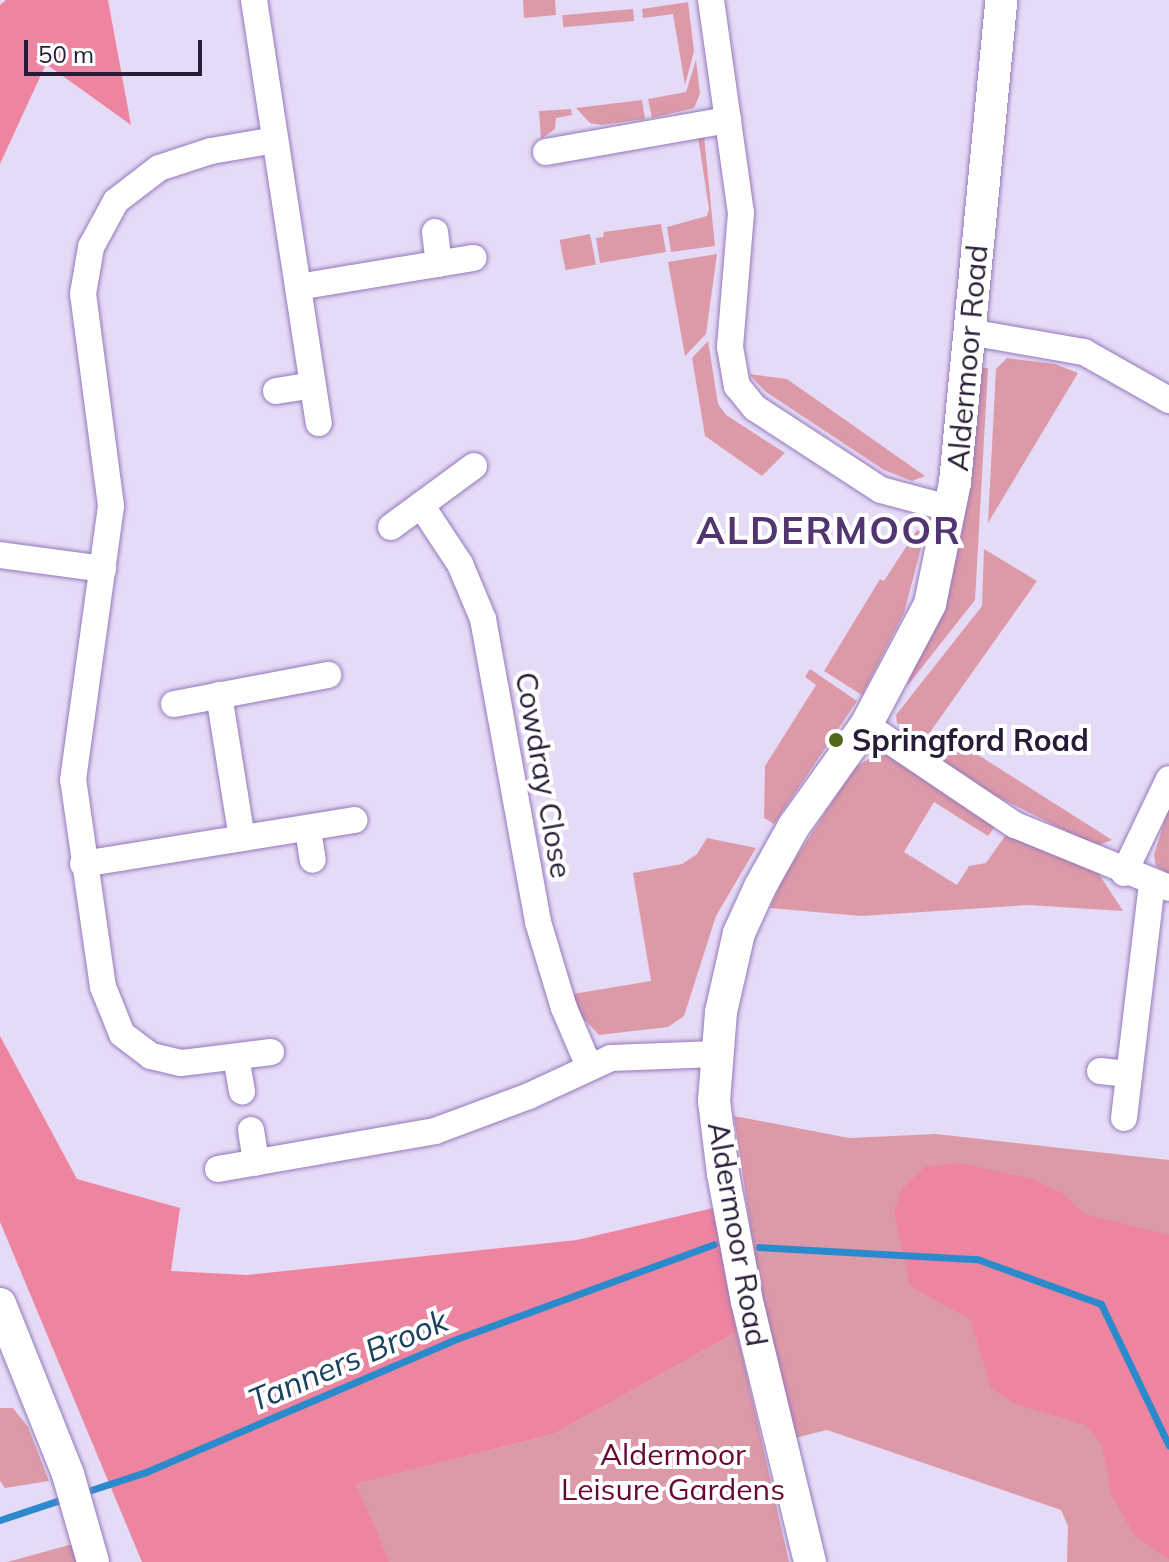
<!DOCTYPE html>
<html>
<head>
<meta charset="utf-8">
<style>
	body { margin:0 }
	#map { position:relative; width:1169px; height:1562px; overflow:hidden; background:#e6dbf7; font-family:Mulish,sans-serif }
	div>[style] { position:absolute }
	.green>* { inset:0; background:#dc9aa9; transform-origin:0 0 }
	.forest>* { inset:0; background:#ed84a0 }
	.stream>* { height:7px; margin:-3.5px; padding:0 3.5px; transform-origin:3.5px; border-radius:3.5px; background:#2b8acc }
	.roads { filter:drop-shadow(0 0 2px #9579b9) drop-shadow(0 0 2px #9579b9) }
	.minor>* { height:26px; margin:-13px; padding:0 13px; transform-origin:13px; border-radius:13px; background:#fff }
	.tertiary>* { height:32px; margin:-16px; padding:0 16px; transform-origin:16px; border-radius:16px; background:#fff }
	.dots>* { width:22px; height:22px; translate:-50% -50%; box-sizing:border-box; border:4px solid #fff; border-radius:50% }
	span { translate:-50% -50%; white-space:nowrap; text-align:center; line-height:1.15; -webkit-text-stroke:8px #fff; paint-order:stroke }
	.street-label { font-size:30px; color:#271c35 }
	.poi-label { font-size:30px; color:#271c35; font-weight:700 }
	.left { translate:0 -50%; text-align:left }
	.park-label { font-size:30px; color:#690730 }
	.water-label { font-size:32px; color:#1b415d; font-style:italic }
	.district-label { font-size:38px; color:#513570; font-weight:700; letter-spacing:2px }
	.scale { position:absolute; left:24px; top:40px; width:178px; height:36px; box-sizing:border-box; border:4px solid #271c35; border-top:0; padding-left:10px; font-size:24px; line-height:28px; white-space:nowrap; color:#271c35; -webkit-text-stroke:6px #fff; paint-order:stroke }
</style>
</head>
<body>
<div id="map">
	<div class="green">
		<i style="clip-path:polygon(523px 0,555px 0,556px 15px,524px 18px)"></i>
		<i style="clip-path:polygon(688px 2px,694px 51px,685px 85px,673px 14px,643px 18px,642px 9px)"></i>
		<i style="left:633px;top:9px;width:12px;height:71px;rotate:85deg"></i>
		<i style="clip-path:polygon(696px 60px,700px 94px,694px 108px,652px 118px,648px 99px,686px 92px)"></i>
		<i style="clip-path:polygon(642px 100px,645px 119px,601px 125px,590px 123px,576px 108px)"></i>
		<i style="clip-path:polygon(571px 109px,572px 115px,556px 118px,555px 129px,541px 139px,539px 111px)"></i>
		<i style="clip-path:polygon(704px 136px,715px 246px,671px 252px,667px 227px,707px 216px,709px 209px,698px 137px)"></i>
		<i style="clip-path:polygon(661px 224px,666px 252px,600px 263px,596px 238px,603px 237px,604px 232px)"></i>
		<i style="left:590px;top:234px;width:31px;height:31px;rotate:79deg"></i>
		<i style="clip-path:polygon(717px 254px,706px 334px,685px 356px,668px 262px)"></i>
		<i style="clip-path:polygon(708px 341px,718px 404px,726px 415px,785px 453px,762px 476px,705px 436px,692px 358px)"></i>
		<i style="clip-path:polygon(1007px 358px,1055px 364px,1078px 373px,988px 523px,996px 369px)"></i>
		<i style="clip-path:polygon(976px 367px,988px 368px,975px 600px,908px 685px)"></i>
		<i style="clip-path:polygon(749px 374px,787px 379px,925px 476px,912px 481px,884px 470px,766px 392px)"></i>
		<i style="clip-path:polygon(917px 530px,925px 533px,904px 613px,862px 695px,824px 671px,880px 579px,884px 581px)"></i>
		<i style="clip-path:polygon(984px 549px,1037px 581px,921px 745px,897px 723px,896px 715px,982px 606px)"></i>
		<i style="clip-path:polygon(810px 669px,857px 701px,774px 824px,764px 818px,765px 766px,816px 685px,805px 677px)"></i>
		<i style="clip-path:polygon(942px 732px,1112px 840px,1096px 846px,974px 785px,929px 751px)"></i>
		<i style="clip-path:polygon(886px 749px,996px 825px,988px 836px,934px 802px,904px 852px,957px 885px,969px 866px,986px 863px,1008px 832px,1097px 871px,1123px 911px,1028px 905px,861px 916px,770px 908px,784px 876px,855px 767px)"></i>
		<i style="clip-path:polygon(1169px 808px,1169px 874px,1156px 866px,1154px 855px)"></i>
		<i style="clip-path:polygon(707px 838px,756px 848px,716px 916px,684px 1016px,668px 1027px,599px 1035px,579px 1014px,573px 994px,651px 981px,633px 873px,682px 864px,697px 854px)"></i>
		<i style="clip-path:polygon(734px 1116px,849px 1138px,936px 1134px,1169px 1160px,1169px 1562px,1067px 1562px,1068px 1526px,1061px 1510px,827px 1430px,795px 1438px,759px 1284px)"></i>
		<i style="clip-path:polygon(737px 1332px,789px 1562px,390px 1562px,355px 1484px,554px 1434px)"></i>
		<i style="clip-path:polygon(0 1408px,13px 1408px,28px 1427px,49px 1481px,5px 1488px,0 1481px)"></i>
		<i style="clip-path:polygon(73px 1544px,77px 1562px,7px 1562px)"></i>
	</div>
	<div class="forest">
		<i style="clip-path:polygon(6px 0,108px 0,131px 125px,46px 64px,0 164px,0 5px)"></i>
		<i style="clip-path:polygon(0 1036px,77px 1179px,180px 1208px,171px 1271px,247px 1275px,577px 1240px,713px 1208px,737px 1332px,554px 1434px,356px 1484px,390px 1562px,142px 1562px,0 1222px)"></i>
		<i style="clip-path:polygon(960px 1163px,1033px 1179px,1064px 1194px,1084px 1214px,1169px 1235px,1169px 1559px,1135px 1536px,1112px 1496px,1102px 1445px,1085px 1425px,1013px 1403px,991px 1388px,970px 1319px,910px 1286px,894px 1212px,901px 1190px,924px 1167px)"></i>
	</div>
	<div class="stream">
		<i style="left:759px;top:1247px;width:218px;rotate:3.2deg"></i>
		<i style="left:977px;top:1259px;width:132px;rotate:19.9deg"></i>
		<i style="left:1101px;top:1304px;width:157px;rotate:64.4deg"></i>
		<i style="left:82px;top:1493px;width:67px;rotate:-18.2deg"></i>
		<i style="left:146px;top:1472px;width:332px;rotate:-23.2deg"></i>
		<i style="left:451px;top:1341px;width:280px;rotate:-20.2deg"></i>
		<i style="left:0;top:1520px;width:70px;rotate:-18.4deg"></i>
	</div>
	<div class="roads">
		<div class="minor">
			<i style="left:254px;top:0;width:428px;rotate:81.3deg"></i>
			<i style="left:711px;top:0;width:215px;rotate:82deg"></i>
			<i style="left:741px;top:213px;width:134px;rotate:94.7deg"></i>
			<i style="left:730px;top:347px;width:40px;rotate:80deg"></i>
			<i style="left:737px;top:386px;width:28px;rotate:51deg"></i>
			<i style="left:755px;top:408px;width:150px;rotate:33.1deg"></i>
			<i style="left:881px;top:490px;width:73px;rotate:15deg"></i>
			<i style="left:546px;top:152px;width:185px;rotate:-10deg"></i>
			<i style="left:435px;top:232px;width:32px;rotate:83deg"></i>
			<i style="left:298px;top:287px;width:178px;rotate:-9.4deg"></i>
			<i style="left:969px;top:332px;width:117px;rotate:9.9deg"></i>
			<i style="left:1084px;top:352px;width:98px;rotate:29.5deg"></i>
			<i style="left:276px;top:391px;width:36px;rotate:-9deg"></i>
			<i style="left:421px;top:505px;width:71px;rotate:56.5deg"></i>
			<i style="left:460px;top:564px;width:60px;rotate:67.3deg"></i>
			<i style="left:483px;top:619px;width:308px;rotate:79.7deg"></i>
			<i style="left:538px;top:922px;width:90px;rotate:73.2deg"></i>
			<i style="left:564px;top:1008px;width:61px;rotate:66.8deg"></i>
			<i style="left:391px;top:527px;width:103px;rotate:-36.3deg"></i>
			<i style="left:0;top:555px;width:104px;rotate:7.7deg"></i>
			<i style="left:219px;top:695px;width:145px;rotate:80.9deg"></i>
			<i style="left:174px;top:704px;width:157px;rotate:-10.7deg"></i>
			<i style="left:866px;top:725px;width:179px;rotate:33.9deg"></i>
			<i style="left:1015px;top:825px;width:166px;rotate:22.2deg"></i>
			<i style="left:308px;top:830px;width:30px;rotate:81deg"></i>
			<i style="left:83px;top:864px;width:275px;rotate:-9.2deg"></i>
			<i style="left:1124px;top:873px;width:104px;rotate:-64.4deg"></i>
			<i style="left:271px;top:1052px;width:91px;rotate:173deg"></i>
			<i style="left:181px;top:1063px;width:31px;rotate:-167deg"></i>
			<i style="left:151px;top:1056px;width:36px;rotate:-143deg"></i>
			<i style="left:122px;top:1034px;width:51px;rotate:-112deg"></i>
			<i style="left:103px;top:987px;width:209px;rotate:-98.2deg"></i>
			<i style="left:73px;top:780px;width:277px;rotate:-82.1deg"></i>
			<i style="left:111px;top:506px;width:214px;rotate:-97.5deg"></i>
			<i style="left:83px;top:294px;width:48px;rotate:-80.3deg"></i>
			<i style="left:91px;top:247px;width:52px;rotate:-61.5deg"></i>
			<i style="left:116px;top:201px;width:54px;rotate:-37.5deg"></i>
			<i style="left:159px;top:168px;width:55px;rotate:-18.1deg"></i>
			<i style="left:211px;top:151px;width:65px;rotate:-9.8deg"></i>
			<i style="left:236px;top:1057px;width:35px;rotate:80deg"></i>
			<i style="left:1100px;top:1071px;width:29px;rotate:6deg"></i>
			<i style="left:1124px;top:1118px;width:237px;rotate:-83.2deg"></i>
			<i style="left:251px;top:1130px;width:33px;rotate:81deg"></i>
			<i style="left:218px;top:1169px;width:220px;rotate:-9.9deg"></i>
			<i style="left:435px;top:1131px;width:100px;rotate:-20.4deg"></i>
			<i style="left:529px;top:1096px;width:90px;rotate:-24.9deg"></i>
			<i style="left:611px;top:1058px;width:105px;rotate:-2.2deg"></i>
		</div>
		<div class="tertiary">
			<i style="left:0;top:1304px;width:183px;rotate:68.2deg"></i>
			<i style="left:68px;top:1474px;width:91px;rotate:74.1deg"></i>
			<i style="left:810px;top:1562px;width:268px;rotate:-103.6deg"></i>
			<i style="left:747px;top:1302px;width:130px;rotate:-100.6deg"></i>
			<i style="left:723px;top:1174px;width:74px;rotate:-97deg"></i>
			<i style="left:714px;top:1101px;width:89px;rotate:-85.5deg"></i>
			<i style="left:721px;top:1012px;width:81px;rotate:-77.2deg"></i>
			<i style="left:739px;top:933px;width:51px;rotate:-65.5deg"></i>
			<i style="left:760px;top:887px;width:70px;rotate:-60.9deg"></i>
			<i style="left:794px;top:826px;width:124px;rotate:-54.5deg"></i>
			<i style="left:866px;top:725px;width:137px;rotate:-62.1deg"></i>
			<i style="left:930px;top:604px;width:125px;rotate:-78.4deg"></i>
			<i style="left:955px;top:482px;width:484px;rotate:-84.5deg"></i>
		</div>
	</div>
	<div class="dots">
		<i style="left:836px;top:740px;background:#526816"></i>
	</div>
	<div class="street-label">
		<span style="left:967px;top:358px;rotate:-85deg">Aldermoor Road</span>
		<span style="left:544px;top:775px;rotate:80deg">Cowdray Close</span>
		<span style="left:738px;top:1234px;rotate:80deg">Aldermoor Road</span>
	</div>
	<div class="poi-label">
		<span class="left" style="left:852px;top:740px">Springford Road</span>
	</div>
	<div class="park-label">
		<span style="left:673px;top:1471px">Aldermoor<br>Leisure Gardens</span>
	</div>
	<div class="water-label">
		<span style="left:348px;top:1360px;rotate:-23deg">Tanners Brook</span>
	</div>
	<div class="district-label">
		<span style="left:829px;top:531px">ALDERMOOR</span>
	</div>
	<div class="scale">50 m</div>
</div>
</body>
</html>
